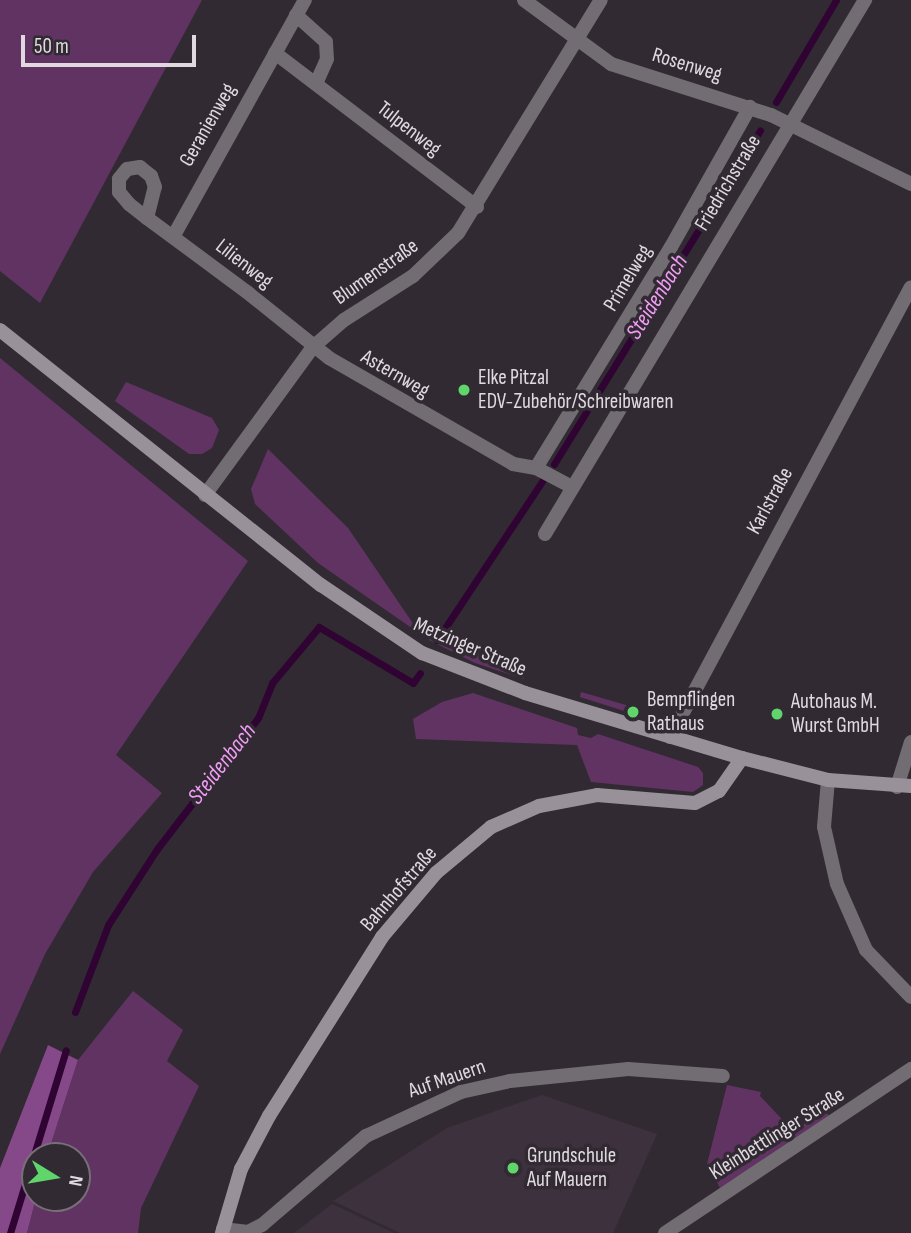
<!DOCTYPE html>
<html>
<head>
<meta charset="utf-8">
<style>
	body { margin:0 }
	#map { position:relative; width:911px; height:1233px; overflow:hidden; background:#322a33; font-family:"Sofia Sans Condensed",sans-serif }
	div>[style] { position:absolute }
	.built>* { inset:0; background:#3e313e }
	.green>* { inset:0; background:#613363 }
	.forest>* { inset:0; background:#854888 }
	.stream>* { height:7px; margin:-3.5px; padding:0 3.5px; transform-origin:3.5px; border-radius:3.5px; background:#2f0332 }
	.street>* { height:14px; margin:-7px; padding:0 7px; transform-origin:7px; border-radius:7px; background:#726d72 }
	.secondary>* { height:14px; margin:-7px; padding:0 7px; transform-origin:7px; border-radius:7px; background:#989199 }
	.dots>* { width:19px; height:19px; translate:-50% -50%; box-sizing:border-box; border:4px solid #322a33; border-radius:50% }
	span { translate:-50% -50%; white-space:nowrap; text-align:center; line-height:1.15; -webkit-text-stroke:7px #322a33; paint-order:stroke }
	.street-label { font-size:21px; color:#e0dae0 }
	.poi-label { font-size:21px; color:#e0dae0 }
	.left { translate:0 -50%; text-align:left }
	.water-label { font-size:23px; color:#f19df5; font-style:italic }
	.north { position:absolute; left:21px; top:1142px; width:70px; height:70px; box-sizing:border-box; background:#322a33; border:2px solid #787078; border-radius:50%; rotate:101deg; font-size:19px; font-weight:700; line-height:28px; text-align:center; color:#e0dae0 }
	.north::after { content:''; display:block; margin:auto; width:24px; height:32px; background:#60d56b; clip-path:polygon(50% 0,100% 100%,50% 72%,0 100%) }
	.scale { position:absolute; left:21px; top:35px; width:175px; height:32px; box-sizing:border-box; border:4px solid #e0dae0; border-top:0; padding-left:9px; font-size:21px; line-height:24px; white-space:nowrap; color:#e0dae0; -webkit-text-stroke:5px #322a33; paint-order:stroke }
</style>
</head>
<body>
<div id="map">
	<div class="built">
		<i style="clip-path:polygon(542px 1095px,657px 1134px,613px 1233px,400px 1233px,333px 1201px,447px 1128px)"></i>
		<i style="clip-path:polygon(332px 1204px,394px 1233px,294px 1233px)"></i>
	</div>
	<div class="green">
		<i style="clip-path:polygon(0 0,202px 0,40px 303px,0 271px)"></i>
		<i style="clip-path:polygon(0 358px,248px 561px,116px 755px,162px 793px,93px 872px,45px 954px,0 1054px)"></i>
		<i style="clip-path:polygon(126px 382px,212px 418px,219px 430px,212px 448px,202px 454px,189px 454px,115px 401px)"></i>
		<i style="clip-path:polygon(268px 449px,348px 528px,412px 622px,522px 674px,524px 679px,475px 663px,429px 640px,318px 563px,255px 504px,251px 489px)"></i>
		<i style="clip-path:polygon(581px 692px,640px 709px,640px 716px,580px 697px)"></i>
		<i style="clip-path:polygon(473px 693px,577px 728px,578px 735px,591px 738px,598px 734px,698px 767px,703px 773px,703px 785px,693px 792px,591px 782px,577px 745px,416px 739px,413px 719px,442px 702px)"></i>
		<i style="clip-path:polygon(133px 991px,183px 1030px,167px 1061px,199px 1086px,141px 1208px,138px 1233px,27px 1233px,36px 1198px,77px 1198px,77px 1156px,47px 1156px,78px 1060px)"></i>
		<i style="clip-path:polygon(727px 1085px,761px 1092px,760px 1096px,793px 1131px,824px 1110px,831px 1117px,720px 1188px,707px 1164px)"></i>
	</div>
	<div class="forest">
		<i style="clip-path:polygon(48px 1045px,78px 1060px,47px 1156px,35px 1156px,36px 1198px,27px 1233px,0 1233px,0 1168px)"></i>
	</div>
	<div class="stream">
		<i style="left:776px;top:102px;width:118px;rotate:-59.5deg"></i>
		<i style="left:554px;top:464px;width:392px;rotate:-58.3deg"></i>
		<i style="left:437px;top:640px;width:192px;rotate:-56.5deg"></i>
		<i style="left:75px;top:1012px;width:93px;rotate:-69.2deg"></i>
		<i style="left:108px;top:925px;width:90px;rotate:-57.2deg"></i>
		<i style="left:157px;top:849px;width:165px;rotate:-52.4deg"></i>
		<i style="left:258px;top:718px;width:38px;rotate:-68deg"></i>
		<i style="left:272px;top:683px;width:73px;rotate:-50deg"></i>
		<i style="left:319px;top:627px;width:109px;rotate:30.8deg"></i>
		<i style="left:413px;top:683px;width:12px;rotate:-55deg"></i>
		<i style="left:10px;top:1233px;width:191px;rotate:-73deg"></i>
	</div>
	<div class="street">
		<i style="left:524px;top:0;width:108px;rotate:36.3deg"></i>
		<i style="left:611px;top:64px;width:168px;rotate:17.7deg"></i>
		<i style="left:771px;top:115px;width:156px;rotate:26.2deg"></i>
		<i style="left:296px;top:15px;width:40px;rotate:42deg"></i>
		<i style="left:326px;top:42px;width:17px;rotate:87deg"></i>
		<i style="left:327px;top:59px;width:27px;rotate:114deg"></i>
		<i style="left:275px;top:53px;width:254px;rotate:37.3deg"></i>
		<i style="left:147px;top:218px;width:32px;rotate:-76deg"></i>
		<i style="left:155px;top:187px;width:12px;rotate:-110deg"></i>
		<i style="left:151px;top:176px;width:14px;rotate:-141deg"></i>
		<i style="left:140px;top:167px;width:13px;rotate:171deg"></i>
		<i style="left:127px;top:169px;width:13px;rotate:129deg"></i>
		<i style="left:119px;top:179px;width:13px;rotate:90deg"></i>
		<i style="left:119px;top:192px;width:16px;rotate:50deg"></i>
		<i style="left:129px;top:204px;width:23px;rotate:38deg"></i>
		<i style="left:147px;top:218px;width:124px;rotate:36.5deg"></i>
		<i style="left:247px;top:292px;width:105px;rotate:38.8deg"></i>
		<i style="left:329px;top:358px;width:212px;rotate:29.9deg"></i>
		<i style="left:513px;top:464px;width:23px;rotate:10deg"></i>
		<i style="left:536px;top:468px;width:41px;rotate:27.8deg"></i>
		<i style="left:173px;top:237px;width:271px;rotate:-60.9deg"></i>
		<i style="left:536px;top:468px;width:259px;rotate:-58.6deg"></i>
		<i style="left:671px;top:247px;width:161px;rotate:-60.6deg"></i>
		<i style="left:205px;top:495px;width:183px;rotate:-53.9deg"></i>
		<i style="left:313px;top:347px;width:41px;rotate:-41.1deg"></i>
		<i style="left:344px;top:320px;width:82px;rotate:-32.5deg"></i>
		<i style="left:413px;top:276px;width:62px;rotate:-43.7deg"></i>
		<i style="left:458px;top:233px;width:273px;rotate:-58.5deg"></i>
		<i style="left:545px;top:534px;width:623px;rotate:-59.07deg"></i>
		<i style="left:670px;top:737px;width:510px;rotate:-61.83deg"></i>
		<i style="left:828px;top:780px;width:47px;rotate:94.9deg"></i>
		<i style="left:824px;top:827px;width:58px;rotate:77.2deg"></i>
		<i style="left:837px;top:884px;width:72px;rotate:66.3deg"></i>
		<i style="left:866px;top:950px;width:65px;rotate:46.2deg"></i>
		<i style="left:897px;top:787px;width:47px;rotate:-72.7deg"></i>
		<i style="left:223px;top:1229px;width:25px;rotate:7deg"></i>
		<i style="left:248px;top:1232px;width:16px;rotate:-27deg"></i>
		<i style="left:262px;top:1225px;width:137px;rotate:-40.6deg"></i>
		<i style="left:366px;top:1136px;width:105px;rotate:-24.9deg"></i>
		<i style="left:461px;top:1092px;width:50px;rotate:-12.7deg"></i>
		<i style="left:510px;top:1081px;width:119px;rotate:-5.8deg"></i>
		<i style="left:628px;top:1069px;width:95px;rotate:4.2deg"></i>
		<i style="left:665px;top:1233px;width:296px;rotate:-33.7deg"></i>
	</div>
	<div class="secondary">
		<i style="left:0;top:330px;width:410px;rotate:38.5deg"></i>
		<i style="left:321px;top:585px;width:122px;rotate:34deg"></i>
		<i style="left:422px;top:653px;width:110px;rotate:21.2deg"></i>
		<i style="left:525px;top:693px;width:227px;rotate:16.7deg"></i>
		<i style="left:742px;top:758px;width:89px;rotate:14.3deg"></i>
		<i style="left:828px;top:780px;width:83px;rotate:4.1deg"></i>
		<i style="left:222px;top:1233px;width:67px;rotate:-73.5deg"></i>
		<i style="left:241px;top:1169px;width:60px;rotate:-62.2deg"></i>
		<i style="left:269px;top:1116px;width:212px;rotate:-57.7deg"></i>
		<i style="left:382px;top:937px;width:84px;rotate:-49.8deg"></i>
		<i style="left:436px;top:873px;width:72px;rotate:-39.9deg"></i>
		<i style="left:491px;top:827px;width:52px;rotate:-23.6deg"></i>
		<i style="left:539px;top:806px;width:59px;rotate:-10.7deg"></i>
		<i style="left:597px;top:795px;width:98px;rotate:4.7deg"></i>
		<i style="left:695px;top:803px;width:27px;rotate:-27deg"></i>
		<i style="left:719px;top:791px;width:40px;rotate:-55.1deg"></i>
	</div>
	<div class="dots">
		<i style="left:464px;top:390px;background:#60d56b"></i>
		<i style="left:633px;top:712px;background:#60d56b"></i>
		<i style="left:777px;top:714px;background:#60d56b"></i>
		<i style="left:513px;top:1168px;background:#60d56b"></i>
	</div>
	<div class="street-label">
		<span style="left:687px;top:65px;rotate:17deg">Rosenweg</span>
		<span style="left:208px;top:125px;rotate:-60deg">Geranienweg</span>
		<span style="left:409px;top:129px;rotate:38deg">Tulpenweg</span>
		<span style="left:728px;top:183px;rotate:-59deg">Friedrichstraße</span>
		<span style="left:244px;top:264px;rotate:38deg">Lilienweg</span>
		<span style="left:376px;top:272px;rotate:-35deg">Blumenstraße</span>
		<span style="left:628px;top:278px;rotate:-59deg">Primelweg</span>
		<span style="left:395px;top:374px;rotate:30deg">Asternweg</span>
		<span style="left:770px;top:501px;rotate:-61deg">Karlstraße</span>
		<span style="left:470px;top:647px;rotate:23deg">Metzinger Straße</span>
		<span style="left:399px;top:889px;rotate:-49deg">Bahnhofstraße</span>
		<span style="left:447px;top:1079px;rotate:-19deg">Auf Mauern</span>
		<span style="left:777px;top:1134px;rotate:-32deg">Kleinbettlinger Straße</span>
	</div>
	<div class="poi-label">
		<span class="left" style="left:478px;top:390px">Elke Pitzal<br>EDV-Zubehör/Schreibwaren</span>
		<span class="left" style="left:647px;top:712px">Bempflingen<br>Rathaus</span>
		<span class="left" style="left:791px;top:714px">Autohaus M.<br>Wurst GmbH</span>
		<span class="left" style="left:527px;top:1168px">Grundschule<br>Auf Mauern</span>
	</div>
	<div class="water-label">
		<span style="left:657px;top:297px;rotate:-58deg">Steidenbach</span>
		<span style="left:222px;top:764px;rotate:-52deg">Steidenbach</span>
	</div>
	<div class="north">N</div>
	<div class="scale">50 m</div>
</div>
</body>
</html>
